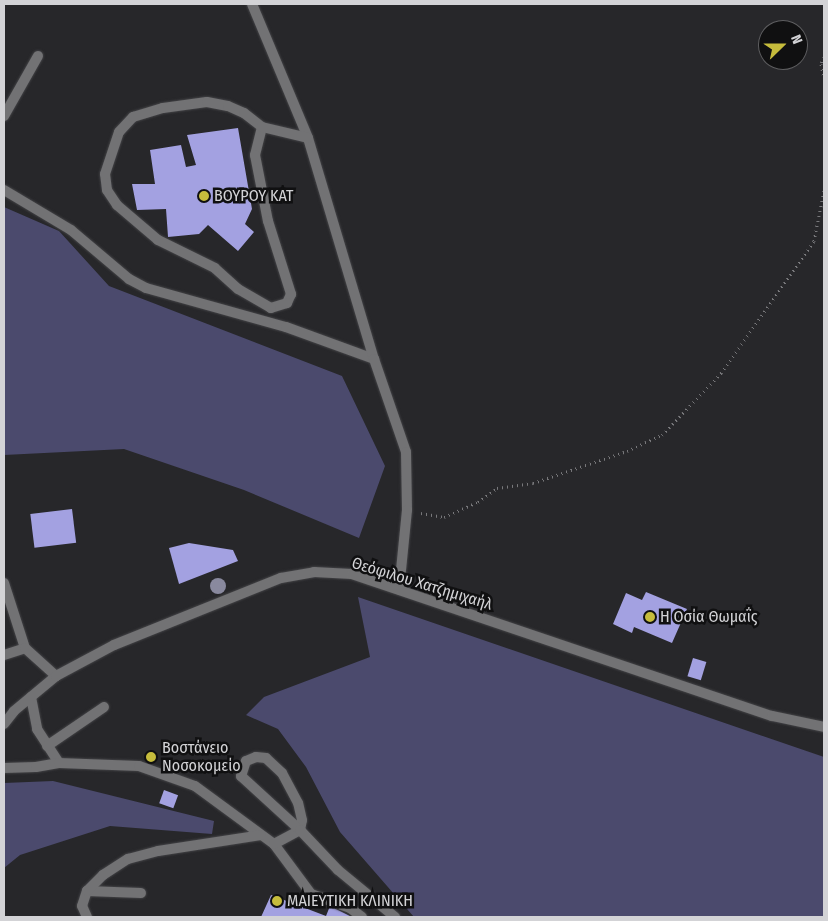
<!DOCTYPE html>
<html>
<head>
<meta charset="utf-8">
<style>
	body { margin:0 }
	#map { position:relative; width:828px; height:921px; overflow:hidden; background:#27272a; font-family:"Fira Sans Condensed",sans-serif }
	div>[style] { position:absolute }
	.green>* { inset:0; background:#4b4a6d }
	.building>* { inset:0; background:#a3a1e1; transform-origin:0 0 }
	.path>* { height:3px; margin-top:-1.5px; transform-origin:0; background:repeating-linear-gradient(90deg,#78787b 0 1px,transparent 0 5px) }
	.roads { filter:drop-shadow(0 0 1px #434346) drop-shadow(0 0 1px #434346) }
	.lane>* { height:10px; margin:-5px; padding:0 5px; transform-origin:5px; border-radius:5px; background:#727274 }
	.street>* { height:10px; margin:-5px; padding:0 5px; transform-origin:5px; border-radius:5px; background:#727274 }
	.trees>* { width:16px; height:16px; margin:-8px; border-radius:50%; background:#89899e }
	.dots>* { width:14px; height:14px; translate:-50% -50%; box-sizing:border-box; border:2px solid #101011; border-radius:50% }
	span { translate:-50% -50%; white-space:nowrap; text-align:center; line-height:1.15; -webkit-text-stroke:5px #101011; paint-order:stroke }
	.poi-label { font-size:16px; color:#d3d3d6 }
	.left { translate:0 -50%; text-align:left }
	.street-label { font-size:16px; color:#d3d3d6 }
	.frame { position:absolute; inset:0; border:5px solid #d3d3d6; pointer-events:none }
	.north { position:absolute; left:758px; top:20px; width:50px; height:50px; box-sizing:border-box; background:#101011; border:1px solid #5e5e60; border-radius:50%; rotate:68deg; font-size:14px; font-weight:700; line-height:20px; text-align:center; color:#d3d3d6 }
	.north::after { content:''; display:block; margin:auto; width:18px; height:22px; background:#c6bc3c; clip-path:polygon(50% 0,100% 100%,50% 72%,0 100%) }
</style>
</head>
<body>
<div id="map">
	<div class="green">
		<i style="clip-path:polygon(4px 207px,59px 231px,109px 286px,342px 376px,385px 466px,359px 538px,244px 490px,124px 449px,4px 455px)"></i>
		<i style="clip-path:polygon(358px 597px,824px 757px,824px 917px,414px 917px,340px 832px,306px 767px,278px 729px,246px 715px,264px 697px,370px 657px)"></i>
		<i style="clip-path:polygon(53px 781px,214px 821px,212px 834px,110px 826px,20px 855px,4px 868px,4px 783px)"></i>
	</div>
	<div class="building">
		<i style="clip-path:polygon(238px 128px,252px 209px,245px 224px,254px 232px,238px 251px,208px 225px,199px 234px,168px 237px,166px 209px,137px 210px,132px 184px,155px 184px,150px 150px,181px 145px,186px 167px,196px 165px,187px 135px)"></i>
		<i style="left:72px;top:509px;width:34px;height:42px;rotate:83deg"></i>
		<i style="clip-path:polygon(189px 543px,233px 550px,238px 561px,179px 584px,169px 548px)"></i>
		<i style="clip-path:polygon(646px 592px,687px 609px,672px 643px,634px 627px,632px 633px,613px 624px,626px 593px,642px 600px)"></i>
		<i style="left:693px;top:658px;width:14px;height:19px;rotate:17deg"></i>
		<i style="left:164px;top:790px;width:15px;height:14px;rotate:20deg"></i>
		<i style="clip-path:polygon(271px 895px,326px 916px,330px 906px,350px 916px,349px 917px,261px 917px)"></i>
	</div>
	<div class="path">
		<i style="left:824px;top:57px;width:8px;rotate:113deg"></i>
		<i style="left:821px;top:64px;width:14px;rotate:78deg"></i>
		<i style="left:421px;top:513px;width:23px;rotate:10deg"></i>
		<i style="left:444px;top:517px;width:37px;rotate:-24deg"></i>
		<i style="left:478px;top:502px;width:24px;rotate:-36deg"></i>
		<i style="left:497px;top:488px;width:36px;rotate:-8deg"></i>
		<i style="left:533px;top:483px;width:99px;rotate:-18.8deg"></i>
		<i style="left:627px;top:451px;width:38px;rotate:-25deg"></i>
		<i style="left:662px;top:435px;width:86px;rotate:-46.4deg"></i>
		<i style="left:721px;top:373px;width:161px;rotate:-54.8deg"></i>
		<i style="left:814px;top:241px;width:52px;rotate:-78.9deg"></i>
	</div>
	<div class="roads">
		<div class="lane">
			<i style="left:4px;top:116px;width:69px;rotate:-60.5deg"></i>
			<i style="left:4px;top:190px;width:78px;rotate:30.8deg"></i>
			<i style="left:71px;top:230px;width:76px;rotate:40.2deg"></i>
			<i style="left:129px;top:279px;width:19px;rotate:28deg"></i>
			<i style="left:146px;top:288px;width:145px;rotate:15.6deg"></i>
			<i style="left:286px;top:327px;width:94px;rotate:20deg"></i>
			<i style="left:4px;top:583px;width:68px;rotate:72.1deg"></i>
			<i style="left:4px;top:655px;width:22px;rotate:-18deg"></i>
			<i style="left:25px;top:648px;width:42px;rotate:42.1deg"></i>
			<i style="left:31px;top:697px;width:33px;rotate:79deg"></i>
			<i style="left:37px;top:729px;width:40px;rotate:57.1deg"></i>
			<i style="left:47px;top:746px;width:69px;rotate:-34.4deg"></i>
			<i style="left:4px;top:768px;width:32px;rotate:-2deg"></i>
			<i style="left:36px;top:767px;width:23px;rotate:-10deg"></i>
			<i style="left:59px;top:763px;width:80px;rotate:2.1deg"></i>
			<i style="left:139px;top:766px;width:59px;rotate:19.7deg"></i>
			<i style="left:195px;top:786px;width:98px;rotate:36.3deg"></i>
			<i style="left:274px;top:844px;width:62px;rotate:53.5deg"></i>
			<i style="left:311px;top:894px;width:41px;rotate:19.7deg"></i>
			<i style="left:350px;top:908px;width:15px;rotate:37deg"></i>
			<i style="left:274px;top:844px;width:30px;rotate:-28deg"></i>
			<i style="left:300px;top:830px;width:10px;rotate:-79deg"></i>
			<i style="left:302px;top:820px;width:17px;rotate:-103deg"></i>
			<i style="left:298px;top:803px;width:34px;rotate:-118deg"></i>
			<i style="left:282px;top:773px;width:22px;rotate:-137deg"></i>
			<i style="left:266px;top:758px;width:10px;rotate:-174deg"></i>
			<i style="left:256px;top:757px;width:11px;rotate:158deg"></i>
			<i style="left:246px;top:761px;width:16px;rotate:108deg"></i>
			<i style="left:241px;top:776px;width:80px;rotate:42.5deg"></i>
			<i style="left:300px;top:830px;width:55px;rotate:46.5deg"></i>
			<i style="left:338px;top:870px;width:74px;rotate:39.5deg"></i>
			<i style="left:87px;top:891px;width:54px;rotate:2.1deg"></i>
			<i style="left:87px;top:917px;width:12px;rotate:-114deg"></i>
			<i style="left:82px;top:906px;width:16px;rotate:-72deg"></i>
			<i style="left:87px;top:891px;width:23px;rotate:-45deg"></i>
			<i style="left:103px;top:875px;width:30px;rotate:-33deg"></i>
			<i style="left:128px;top:859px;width:31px;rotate:-15deg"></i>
			<i style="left:158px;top:851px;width:104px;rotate:-8.8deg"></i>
		</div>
		<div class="street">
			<i style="left:252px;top:4px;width:145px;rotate:67.3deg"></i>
			<i style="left:308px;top:138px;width:231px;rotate:73.4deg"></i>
			<i style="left:374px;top:359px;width:98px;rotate:71deg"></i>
			<i style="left:406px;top:452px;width:58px;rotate:89deg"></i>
			<i style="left:407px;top:510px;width:80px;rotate:95.7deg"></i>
			<i style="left:262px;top:127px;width:29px;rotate:104deg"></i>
			<i style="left:255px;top:155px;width:67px;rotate:78.9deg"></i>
			<i style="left:268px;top:221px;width:77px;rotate:72.5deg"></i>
			<i style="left:291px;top:294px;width:10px;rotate:114deg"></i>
			<i style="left:287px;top:303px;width:17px;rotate:163deg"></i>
			<i style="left:271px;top:308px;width:38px;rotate:-150deg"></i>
			<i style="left:238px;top:289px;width:31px;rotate:-138deg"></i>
			<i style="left:215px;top:268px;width:64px;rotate:-153.8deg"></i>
			<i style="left:158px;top:240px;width:54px;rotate:-139.5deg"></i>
			<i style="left:117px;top:205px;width:18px;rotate:-124deg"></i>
			<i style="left:107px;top:190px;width:16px;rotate:-97deg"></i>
			<i style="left:105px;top:174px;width:44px;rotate:-71.6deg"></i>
			<i style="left:119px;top:132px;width:21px;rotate:-47deg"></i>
			<i style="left:133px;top:117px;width:31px;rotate:-17deg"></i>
			<i style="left:163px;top:108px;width:44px;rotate:-7.8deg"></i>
			<i style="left:207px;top:102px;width:21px;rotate:11deg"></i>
			<i style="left:228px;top:106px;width:17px;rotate:24deg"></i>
			<i style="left:244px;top:113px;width:23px;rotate:38deg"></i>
			<i style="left:262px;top:127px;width:47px;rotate:13.4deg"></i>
			<i style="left:4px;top:724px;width:16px;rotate:-52deg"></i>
			<i style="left:14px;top:711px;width:55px;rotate:-39.8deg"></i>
			<i style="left:56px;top:676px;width:66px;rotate:-28.1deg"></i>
			<i style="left:114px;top:645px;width:180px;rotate:-21.9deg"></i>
			<i style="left:281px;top:578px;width:34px;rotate:-10deg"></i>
			<i style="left:314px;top:572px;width:38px;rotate:3deg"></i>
			<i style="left:352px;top:574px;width:443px;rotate:18.7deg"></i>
			<i style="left:772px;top:716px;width:53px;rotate:11.9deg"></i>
		</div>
	</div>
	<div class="trees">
		<i style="left:218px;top:586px"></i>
	</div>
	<div class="dots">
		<i style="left:204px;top:196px;background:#c6bc3c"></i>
		<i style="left:650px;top:617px;background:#c6bc3c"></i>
		<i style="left:151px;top:757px;background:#c6bc3c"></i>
		<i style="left:277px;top:901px;background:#c6bc3c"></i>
	</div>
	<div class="poi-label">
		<span class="left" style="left:214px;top:196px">ΒΟΥΡΟΥ ΚΑΤ</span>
		<span class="left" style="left:660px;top:617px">Η Οσία Θωμαΐς</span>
		<span class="left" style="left:162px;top:757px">Βοστάνειο<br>Νοσοκομείο</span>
		<span class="left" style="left:287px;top:901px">ΜΑΙΕΥΤΙΚΗ ΚΛΙΝΙΚΗ</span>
	</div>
	<div class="street-label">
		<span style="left:422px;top:584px;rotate:17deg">Θεόφιλου Χατζημιχαήλ</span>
	</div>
	<div class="frame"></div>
	<div class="north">N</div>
</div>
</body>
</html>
